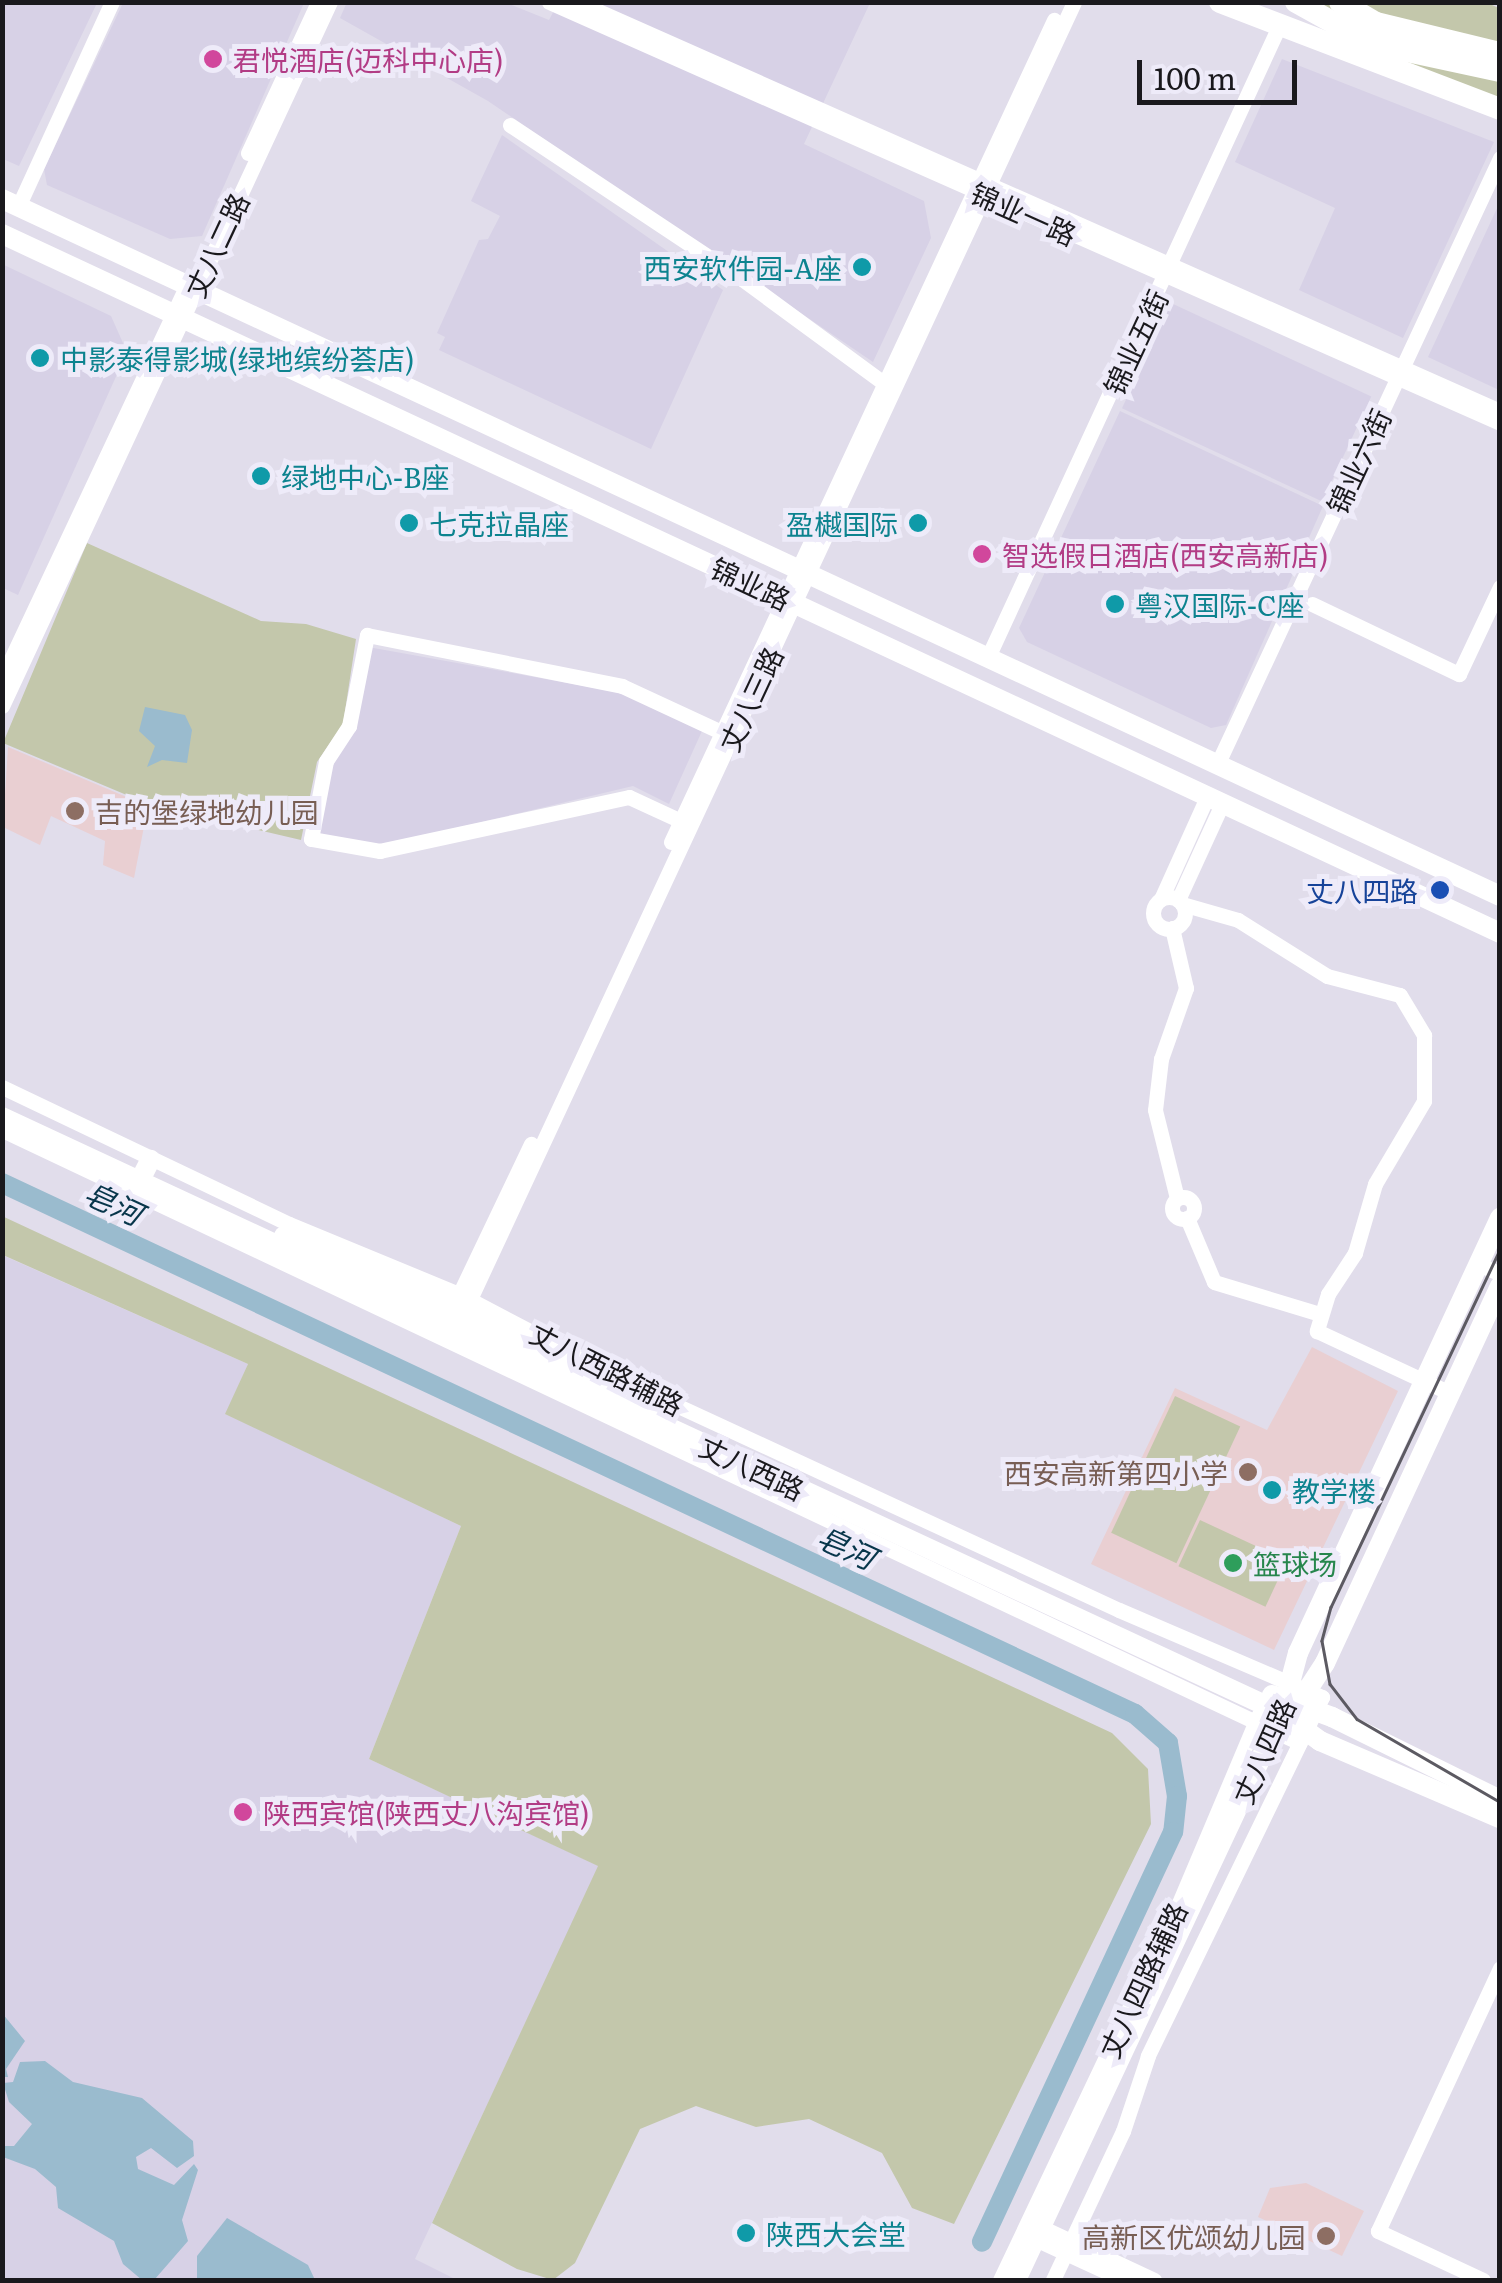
<!DOCTYPE html>
<html>
<head>
<meta charset="utf-8">
<style>
	body { margin:0 }
	#map { position:relative; width:1502px; height:2283px; overflow:hidden; background:#e1ddeb; font-family:Literata,"Noto Sans SC",serif }
	div>[style] { position:absolute }
	.built>* { inset:0; background:#d7d1e6; transform-origin:0 0 }
	.education>* { inset:0; background:#e9cfd2 }
	.green>* { inset:0; background:#c3c7ab; transform-origin:0 0 }
	.water>* { inset:0; background:#9abbce }
	.river>* { height:20px; margin:-10px; padding:0 10px; transform-origin:10px; border-radius:10px; background:#9abbce }
	.minor>* { height:15px; margin:-7.5px; padding:0 7.5px; transform-origin:7.5px; border-radius:7.5px; background:#fff }
	.minor>.ring { margin:-7.5px; padding:0; box-sizing:content-box; background:none; border:15px solid #fff; border-radius:50% }
	.major>* { height:20px; margin:-10px; padding:0 10px; transform-origin:10px; border-radius:10px; background:#fff }
	.highway>* { height:22px; margin:-11px; padding:0 11px; transform-origin:11px; border-radius:11px; background:#fff }
	.tram>* { height:2.5px; margin:-1.25px; padding:0 1.25px; transform-origin:1.25px; border-radius:1.25px; background:#5c5a62 }
	.dots>* { width:28px; height:28px; translate:-50% -50%; box-sizing:border-box; border:5px solid #eeebf9; border-radius:50% }
	span { translate:-50% -50%; white-space:nowrap; text-align:center; line-height:1.15; -webkit-text-stroke:10px #eeebf9; paint-order:stroke }
	.hotel-label { font-size:28px; color:#b23c85 }
	.left { translate:0 -50%; text-align:left }
	.street-label { font-size:28px; color:#1a191d }
	.culture-label { font-size:28px; color:#0d838f }
	.right { translate:-100% -50%; text-align:right }
	.education-label { font-size:28px; color:#785e54 }
	.transit-label { font-size:28px; color:#164399 }
	.leisure-label { font-size:28px; color:#27864d }
	.water-label { font-size:30px; color:#08364b; font-style:italic }
	.frame { position:absolute; inset:0; border:5px solid #1a191d; pointer-events:none }
	.scale { position:absolute; left:1137px; top:60px; width:160px; height:45px; box-sizing:border-box; border:5px solid #1a191d; border-top:0; padding-left:12px; font-size:30px; line-height:35px; white-space:nowrap; color:#1a191d; -webkit-text-stroke:8px #eeebf9; paint-order:stroke }
</style>
</head>
<body>
<div id="map">
	<div class="built">
		<i style="clip-path:polygon(3px 2px,97px 3px,19px 166px,3px 159px)"></i>
		<i style="clip-path:polygon(347px 2px,507px 3px,549px 20px,558px 3px,870px 3px,804px 144px,924px 201px,931px 238px,873px 362px,488px 101px,340px 18px)"></i>
		<i style="clip-path:polygon(123px 3px,304px 3px,202px 236px,170px 239px,47px 185px,44px 169px)"></i>
		<i style="clip-path:polygon(1282px 59px,1494px 142px,1403px 338px,1299px 290px,1335px 208px,1235px 162px)"></i>
		<i style="clip-path:polygon(502px 135px,723px 290px,651px 449px,439px 350px,445px 337px,437px 333px,479px 240px,488px 239px,500px 216px,471px 201px)"></i>
		<i style="clip-path:polygon(1499px 204px,1499px 390px,1428px 357px)"></i>
		<i style="clip-path:polygon(2px 264px,111px 316px,127px 352px,18px 595px,3px 588px)"></i>
		<i style="left:1171px;top:303px;width:221px;height:116px;rotate:25deg"></i>
		<i style="clip-path:polygon(1120px 411px,1323px 506px,1226px 725px,1211px 728px,1027px 642px,1019px 628px)"></i>
		<i style="clip-path:polygon(368px 647px,623px 693px,702px 731px,669px 804px,633px 786px,376px 847px,316px 836px,330px 762px)"></i>
		<i style="clip-path:polygon(2px 1255px,248px 1364px,226px 1414px,461px 1526px,369px 1759px,599px 1866px,415px 2259px,457px 2280px,3px 2280px)"></i>
	</div>
	<div class="education">
		<i style="clip-path:polygon(8px 747px,148px 806px,134px 878px,103px 865px,105px 841px,51px 816px,40px 845px,3px 827px)"></i>
		<i style="clip-path:polygon(1312px 1347px,1398px 1391px,1274px 1650px,1091px 1564px,1175px 1388px,1267px 1430px)"></i>
		<i style="clip-path:polygon(1306px 2183px,1364px 2211px,1342px 2256px,1258px 2217px,1270px 2188px)"></i>
	</div>
	<div class="green">
		<i style="clip-path:polygon(1485px 2px,1499px 8px,1499px 99px,1403px 62px,1316px 3px)"></i>
		<i style="clip-path:polygon(87px 543px,261px 621px,306px 624px,356px 639px,343px 724px,317px 762px,301px 840px,148px 804px,3px 743px)"></i>
		<i style="clip-path:polygon(2px 1216px,1112px 1733px,1148px 1769px,1151px 1824px,954px 2224px,912px 2208px,882px 2153px,809px 2119px,756px 2127px,696px 2106px,640px 2129px,575px 2263px,553px 2280px,517px 2269px,432px 2223px,598px 1866px,369px 1759px,461px 1526px,225px 1414px,248px 1364px,3px 1255px)"></i>
		<i style="left:1175px;top:1396px;width:72px;height:151px;rotate:25deg"></i>
		<i style="left:1200px;top:1520px;width:96px;height:51px;rotate:25deg"></i>
	</div>
	<div class="water">
		<i style="clip-path:polygon(145px 707px,185px 715px,192px 730px,187px 763px,162px 760px,147px 767px,155px 746px,139px 731px)"></i>
		<i style="clip-path:polygon(2px 2013px,25px 2041px,6px 2069px,8px 2077px,3px 2077px)"></i>
		<i style="clip-path:polygon(45px 2061px,73px 2082px,142px 2098px,193px 2141px,194px 2156px,177px 2168px,151px 2148px,136px 2157px,138px 2169px,174px 2185px,194px 2164px,198px 2170px,182px 2220px,188px 2241px,155px 2279px,142px 2280px,123px 2264px,114px 2241px,58px 2208px,56px 2187px,35px 2169px,3px 2157px,3px 2146px,14px 2146px,32px 2124px,9px 2102px,3px 2083px,13px 2082px,20px 2062px)"></i>
		<i style="clip-path:polygon(227px 2218px,308px 2265px,315px 2280px,197px 2280px,197px 2256px)"></i>
	</div>
	<div class="river">
		<i style="left:2px;top:1183px;width:1251px;rotate:25.11deg"></i>
		<i style="left:1135px;top:1714px;width:44px;rotate:41.3deg"></i>
		<i style="left:1168px;top:1743px;width:54px;rotate:80.4deg"></i>
		<i style="left:1177px;top:1796px;width:36px;rotate:96deg"></i>
		<i style="left:1173px;top:1832px;width:452px;rotate:115deg"></i>
	</div>
	<div class="minor">
		<i style="left:549px;top:2px;width:1040px;rotate:23.88deg"></i>
		<i style="left:578px;top:2px;width:1009px;rotate:23.92deg"></i>
		<i style="left:510px;top:125px;width:278px;rotate:33.6deg"></i>
		<i style="left:742px;top:279px;width:177px;rotate:36.3deg"></i>
		<i style="left:248px;top:153px;width:166px;rotate:-65.1deg"></i>
		<i style="left:18px;top:207px;width:226px;rotate:-65.4deg"></i>
		<i style="left:1312px;top:604px;width:163px;rotate:25.5deg"></i>
		<i style="left:1459px;top:674px;width:96px;rotate:-64.8deg"></i>
		<i style="left:988px;top:657px;width:695px;rotate:-65.24deg"></i>
		<i style="left:2px;top:678px;width:442px;rotate:-64.8deg"></i>
		<i style="left:2px;top:706px;width:777px;rotate:-65.02deg"></i>
		<i style="left:1217px;top:765px;width:670px;rotate:-65deg"></i>
		<i style="left:681px;top:821px;width:57px;rotate:-155.2deg"></i>
		<i style="left:629px;top:797px;width:255px;rotate:167.8deg"></i>
		<i style="left:380px;top:851px;width:70px;rotate:-170.1deg"></i>
		<i style="left:311px;top:839px;width:79px;rotate:-79.1deg"></i>
		<i style="left:326px;top:761px;width:42px;rotate:-56.7deg"></i>
		<i style="left:349px;top:726px;width:93px;rotate:-78.8deg"></i>
		<i style="left:367px;top:635px;width:260px;rotate:11.3deg"></i>
		<i style="left:622px;top:686px;width:109px;rotate:24.9deg"></i>
		<i style="left:671px;top:842px;width:907px;rotate:-65.02deg"></i>
		<i class="ring" style="left:1153px;top:897px;width:17px;height:17px"></i>
		<i style="left:1161px;top:899px;width:112px;rotate:-65.7deg"></i>
		<i style="left:1178px;top:900px;width:106px;rotate:-65.4deg"></i>
		<i style="left:1182px;top:904px;width:58px;rotate:15.9deg"></i>
		<i style="left:1238px;top:920px;width:105px;rotate:32.2deg"></i>
		<i style="left:1327px;top:976px;width:75px;rotate:14.6deg"></i>
		<i style="left:1400px;top:995px;width:47px;rotate:59deg"></i>
		<i style="left:1424px;top:1035px;width:66px;rotate:90deg"></i>
		<i style="left:1424px;top:1101px;width:96px;rotate:120.6deg"></i>
		<i style="left:1375px;top:1184px;width:72px;rotate:106.2deg"></i>
		<i style="left:1355px;top:1253px;width:49px;rotate:123.4deg"></i>
		<i style="left:1328px;top:1294px;width:39px;rotate:107deg"></i>
		<i style="left:1317px;top:1331px;width:147px;rotate:25deg"></i>
		<i style="left:1172px;top:928px;width:62px;rotate:76.9deg"></i>
		<i style="left:1186px;top:988px;width:75px;rotate:109.4deg"></i>
		<i style="left:1161px;top:1059px;width:51px;rotate:96.7deg"></i>
		<i style="left:1155px;top:1110px;width:91px;rotate:76deg"></i>
		<i style="left:2px;top:1087px;width:318px;rotate:25.5deg"></i>
		<i style="left:289px;top:1224px;width:184px;rotate:22.4deg"></i>
		<i style="left:459px;top:1294px;width:201px;rotate:27.6deg"></i>
		<i style="left:637px;top:1387px;width:531px;rotate:24.83deg"></i>
		<i style="left:1119px;top:1610px;width:221px;rotate:23.2deg"></i>
		<i style="left:1322px;top:1697px;width:399px;rotate:115.9deg"></i>
		<i style="left:1148px;top:2056px;width:79px;rotate:108.4deg"></i>
		<i style="left:1123px;top:2131px;width:165px;rotate:115.2deg"></i>
		<i style="left:2px;top:1130px;width:1435px;rotate:25.28deg"></i>
		<i class="ring" style="left:1172px;top:1197px;width:7px;height:7px"></i>
		<i style="left:1187px;top:1218px;width:69px;rotate:67.1deg"></i>
		<i style="left:1214px;top:1282px;width:111px;rotate:16.8deg"></i>
		<i style="left:1478px;top:1264px;width:24px;rotate:24deg"></i>
		<i style="left:457px;top:1299px;width:172px;rotate:-64.5deg"></i>
		<i style="left:451px;top:1340px;width:1476px;rotate:-65.03deg"></i>
		<i style="left:1041px;top:2227px;width:125px;rotate:25.1deg"></i>
		<i style="left:1035px;top:2239px;width:98px;rotate:24.7deg"></i>
		<i style="left:1000px;top:2280px;width:417px;rotate:-64.6deg"></i>
		<i style="left:1179px;top:1903px;width:203px;rotate:-67.1deg"></i>
		<i style="left:1483px;top:2280px;width:116px;rotate:-155deg"></i>
		<i style="left:1378px;top:2231px;width:290px;rotate:-65.1deg"></i>
	</div>
	<div class="major">
		<i style="left:2px;top:199px;width:1652px;rotate:24.95deg"></i>
		<i style="left:2px;top:234px;width:1653px;rotate:25.01deg"></i>
		<i style="left:2px;top:1117px;width:1412px;rotate:24.97deg"></i>
		<i style="left:1282px;top:1713px;width:47px;rotate:36.4deg"></i>
		<i style="left:1320px;top:1741px;width:196px;rotate:23.2deg"></i>
		<i style="left:135px;top:1190px;width:34px;rotate:-63deg"></i>
		<i style="left:284px;top:1236px;width:195px;rotate:23.5deg"></i>
		<i style="left:463px;top:1314px;width:181px;rotate:26.6deg"></i>
		<i style="left:1272px;top:1695px;width:64px;rotate:20.1deg"></i>
		<i style="left:1332px;top:1717px;width:187px;rotate:26.3deg"></i>
		<i style="left:1297px;top:1706px;width:51px;rotate:-56.9deg"></i>
		<i style="left:1325px;top:1663px;width:416px;rotate:-65.1deg"></i>
		<i style="left:1016px;top:2280px;width:626px;rotate:-64.87deg"></i>
		<i style="left:1282px;top:1713px;width:62px;rotate:-75.1deg"></i>
		<i style="left:1298px;top:1653px;width:480px;rotate:-65.1deg"></i>
	</div>
	<div class="highway">
		<i style="left:1220px;top:2px;width:300px;rotate:20.9deg"></i>
		<i style="left:1296px;top:2px;width:85px;rotate:29deg"></i>
		<i style="left:1370px;top:43px;width:133px;rotate:12.2deg"></i>
		<i style="left:1340px;top:2px;width:42px;rotate:30.3deg"></i>
		<i style="left:1376px;top:23px;width:128px;rotate:13.6deg"></i>
	</div>
	<div class="tram">
		<i style="left:1500px;top:1250px;width:395px;rotate:115.3deg"></i>
		<i style="left:1331px;top:1607px;width:35px;rotate:105deg"></i>
		<i style="left:1322px;top:1641px;width:44px;rotate:79.5deg"></i>
		<i style="left:1330px;top:1684px;width:44px;rotate:52.4deg"></i>
		<i style="left:1357px;top:1719px;width:165px;rotate:30.1deg"></i>
	</div>
	<div class="dots">
		<i style="left:213px;top:59px;background:#d1479c"></i>
		<i style="left:862px;top:267px;background:#0f9aa8"></i>
		<i style="left:40px;top:358px;background:#0f9aa8"></i>
		<i style="left:261px;top:476px;background:#0f9aa8"></i>
		<i style="left:409px;top:523px;background:#0f9aa8"></i>
		<i style="left:918px;top:523px;background:#0f9aa8"></i>
		<i style="left:982px;top:554px;background:#d1479c"></i>
		<i style="left:1115px;top:604px;background:#0f9aa8"></i>
		<i style="left:75px;top:811px;background:#8d6e63"></i>
		<i style="left:1440px;top:890px;background:#1a4fb4"></i>
		<i style="left:1248px;top:1472px;background:#8d6e63"></i>
		<i style="left:1272px;top:1490px;background:#0f9aa8"></i>
		<i style="left:1233px;top:1563px;background:#2e9e5b"></i>
		<i style="left:243px;top:1812px;background:#d1479c"></i>
		<i style="left:746px;top:2233px;background:#0f9aa8"></i>
		<i style="left:1326px;top:2236px;background:#8d6e63"></i>
	</div>
	<div class="hotel-label">
		<span class="left" style="left:233px;top:59px">君悦酒店(迈科中心店)</span>
		<span class="left" style="left:1002px;top:554px">智选假日酒店(西安高新店)</span>
		<span class="left" style="left:263px;top:1812px">陕西宾馆(陕西丈八沟宾馆)</span>
	</div>
	<div class="street-label">
		<span style="left:1024px;top:213px;rotate:24deg">锦业一路</span>
		<span style="left:216px;top:245px;rotate:-65deg">丈八二路</span>
		<span style="left:1135px;top:342px;rotate:-65deg">锦业五街</span>
		<span style="left:1358px;top:461px;rotate:-65deg">锦业六街</span>
		<span style="left:751px;top:583px;rotate:25deg">锦业路</span>
		<span style="left:750px;top:699px;rotate:-65deg">丈八三路</span>
		<span style="left:607px;top:1368px;rotate:27deg">丈八西路辅路</span>
		<span style="left:752px;top:1467px;rotate:25deg">丈八西路</span>
		<span style="left:1263px;top:1751px;rotate:-66deg">丈八四路</span>
		<span style="left:1142px;top:1980px;rotate:-65deg">丈八四路辅路</span>
	</div>
	<div class="culture-label">
		<span class="right" style="left:842px;top:267px">西安软件园-A座</span>
		<span class="left" style="left:60px;top:358px">中影泰得影城(绿地缤纷荟店)</span>
		<span class="left" style="left:281px;top:476px">绿地中心-B座</span>
		<span class="left" style="left:429px;top:523px">七克拉晶座</span>
		<span class="right" style="left:898px;top:523px">盈樾国际</span>
		<span class="left" style="left:1135px;top:604px">粤汉国际-C座</span>
		<span class="left" style="left:1292px;top:1490px">教学楼</span>
		<span class="left" style="left:766px;top:2233px">陕西大会堂</span>
	</div>
	<div class="education-label">
		<span class="left" style="left:95px;top:811px">吉的堡绿地幼儿园</span>
		<span class="right" style="left:1228px;top:1472px">西安高新第四小学</span>
		<span class="right" style="left:1306px;top:2236px">高新区优颂幼儿园</span>
	</div>
	<div class="transit-label">
		<span class="right" style="left:1418px;top:890px">丈八四路</span>
	</div>
	<div class="leisure-label">
		<span class="left" style="left:1253px;top:1563px">篮球场</span>
	</div>
	<div class="water-label">
		<span style="left:114px;top:1202px;rotate:25deg">皂河</span>
		<span style="left:847px;top:1546px;rotate:25deg">皂河</span>
	</div>
	<div class="frame"></div>
	<div class="scale">100 m</div>
</div>
</body>
</html>
